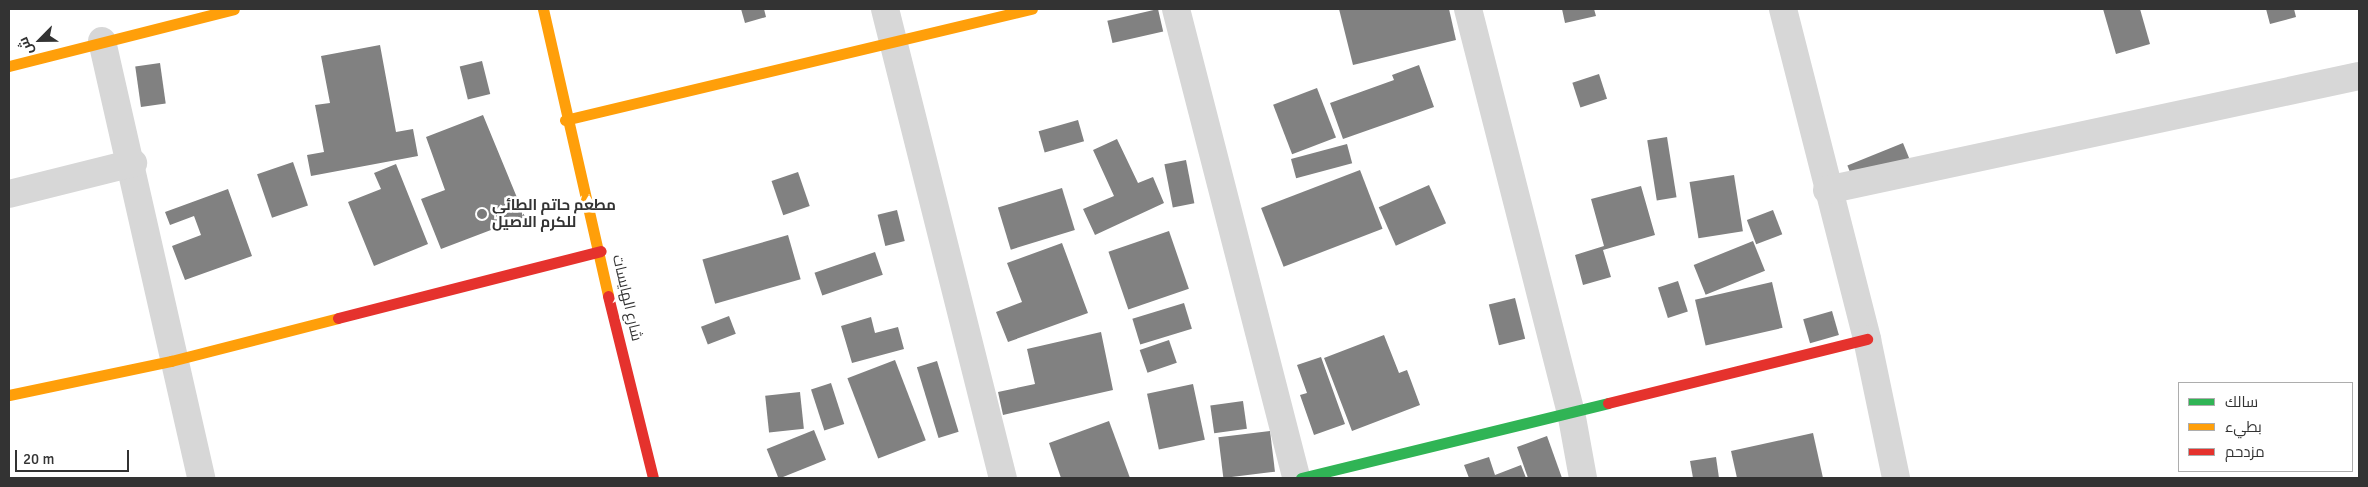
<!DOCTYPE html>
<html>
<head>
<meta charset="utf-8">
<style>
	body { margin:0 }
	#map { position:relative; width:2368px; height:487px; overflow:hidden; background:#fff; font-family:Signika,Cairo,sans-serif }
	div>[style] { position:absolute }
	.building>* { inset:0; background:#818181; transform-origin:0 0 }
	.street>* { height:28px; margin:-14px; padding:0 14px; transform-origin:14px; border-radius:14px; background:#d7d7d7 }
	.fast>* { height:11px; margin:-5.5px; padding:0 5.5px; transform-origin:5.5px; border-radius:5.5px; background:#30b455 }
	.slow>* { height:11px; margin:-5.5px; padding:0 5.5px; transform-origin:5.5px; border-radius:5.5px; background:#ff9f0a }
	.jam>* { height:11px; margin:-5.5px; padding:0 5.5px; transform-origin:5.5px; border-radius:5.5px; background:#e5322d }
	.dots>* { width:14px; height:14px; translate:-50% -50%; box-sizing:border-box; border:2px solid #fff; border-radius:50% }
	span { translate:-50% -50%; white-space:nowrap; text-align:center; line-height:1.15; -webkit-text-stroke:5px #fff; paint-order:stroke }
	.poi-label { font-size:15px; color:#333; font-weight:700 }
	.left { translate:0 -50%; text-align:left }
	.street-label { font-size:15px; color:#333 }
	.frame { position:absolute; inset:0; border:10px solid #333; pointer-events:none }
	.legend { position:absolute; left:2178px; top:382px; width:175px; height:90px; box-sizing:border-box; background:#fff; border:1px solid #adadad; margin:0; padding:6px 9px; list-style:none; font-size:15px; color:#333 }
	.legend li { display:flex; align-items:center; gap:10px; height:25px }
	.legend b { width:25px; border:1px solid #adadad }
	.north { position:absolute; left:15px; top:15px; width:50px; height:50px; -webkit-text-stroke:4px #fff; paint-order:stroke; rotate:247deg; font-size:14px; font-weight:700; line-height:20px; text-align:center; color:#333 }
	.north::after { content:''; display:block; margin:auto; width:18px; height:22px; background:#333; clip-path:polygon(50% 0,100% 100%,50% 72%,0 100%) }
	.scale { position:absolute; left:15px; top:450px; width:114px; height:22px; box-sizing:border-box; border:2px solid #333; border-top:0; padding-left:6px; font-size:15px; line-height:18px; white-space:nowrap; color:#333; -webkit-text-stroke:4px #fff; paint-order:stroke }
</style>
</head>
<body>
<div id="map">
	<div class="building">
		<i style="clip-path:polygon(741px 9px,764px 9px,766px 17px,745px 23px)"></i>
		<i style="left:1158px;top:9px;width:23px;height:52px;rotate:77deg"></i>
		<i style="clip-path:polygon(1339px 9px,1449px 9px,1456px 40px,1353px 65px)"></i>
		<i style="clip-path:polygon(1562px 9px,1594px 9px,1596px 16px,1565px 23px)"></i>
		<i style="clip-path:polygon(2103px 9px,2140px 9px,2150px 44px,2116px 54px)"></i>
		<i style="clip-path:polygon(2266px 9px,2294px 9px,2296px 17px,2270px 24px)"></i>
		<i style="clip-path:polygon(380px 45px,396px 132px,413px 129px,418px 156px,311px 176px,307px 155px,324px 152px,315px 105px,330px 103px,321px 56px)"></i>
		<i style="left:482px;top:61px;width:34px;height:23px;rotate:76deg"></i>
		<i style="left:160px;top:63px;width:41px;height:25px;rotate:82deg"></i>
		<i style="clip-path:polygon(1419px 65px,1434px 107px,1343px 139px,1330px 103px,1394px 80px,1392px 75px)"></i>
		<i style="left:1599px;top:74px;width:26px;height:28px;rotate:72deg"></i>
		<i style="left:1317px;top:88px;width:53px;height:47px;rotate:69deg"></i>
		<i style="clip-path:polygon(483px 115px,525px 217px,441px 249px,421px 199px,445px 190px,426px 137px)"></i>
		<i style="left:1078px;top:120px;width:22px;height:41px;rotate:74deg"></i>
		<i style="left:1667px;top:137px;width:61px;height:20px;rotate:81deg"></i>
		<i style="clip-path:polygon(1117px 139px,1138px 183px,1153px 177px,1164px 203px,1095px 235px,1083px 209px,1114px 196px,1093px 150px)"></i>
		<i style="left:1903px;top:143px;width:24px;height:60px;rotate:68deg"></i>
		<i style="left:1347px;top:144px;width:20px;height:58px;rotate:75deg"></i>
		<i style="left:1186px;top:160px;width:44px;height:22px;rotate:79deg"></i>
		<i style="left:293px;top:162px;width:46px;height:38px;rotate:71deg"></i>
		<i style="clip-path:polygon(396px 164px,428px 244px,374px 266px,348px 202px,381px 189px,374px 173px)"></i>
		<i style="left:1360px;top:170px;width:63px;height:106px;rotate:69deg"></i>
		<i style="left:798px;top:172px;width:36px;height:28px;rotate:71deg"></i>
		<i style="left:1734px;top:175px;width:57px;height:45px;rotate:81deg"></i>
		<i style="left:1429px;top:185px;width:42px;height:55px;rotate:66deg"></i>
		<i style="clip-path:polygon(1641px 186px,1655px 235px,1603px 250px,1611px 277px,1583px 285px,1575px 255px,1604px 246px,1591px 199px)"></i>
		<i style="left:1062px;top:188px;width:44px;height:67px;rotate:73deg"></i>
		<i style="clip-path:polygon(228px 189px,252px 256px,185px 280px,172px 246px,201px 235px,194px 216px,170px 225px,165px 212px)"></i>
		<i style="left:897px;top:210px;width:32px;height:20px;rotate:76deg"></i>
		<i style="left:1773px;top:210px;width:26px;height:28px;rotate:69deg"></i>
		<i style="left:1169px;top:231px;width:61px;height:64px;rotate:71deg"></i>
		<i style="left:788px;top:235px;width:46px;height:89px;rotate:74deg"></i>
		<i style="left:1753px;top:241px;width:32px;height:64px;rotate:68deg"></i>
		<i style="clip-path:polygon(1062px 243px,1088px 313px,1008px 342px,996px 312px,1022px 302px,1007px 263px)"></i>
		<i style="left:875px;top:252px;width:24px;height:64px;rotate:71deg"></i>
		<i style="left:1678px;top:281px;width:32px;height:21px;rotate:72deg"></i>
		<i style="left:1772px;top:282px;width:47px;height:79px;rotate:77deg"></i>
		<i style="left:1515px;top:298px;width:42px;height:27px;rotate:76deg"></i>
		<i style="left:1184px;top:303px;width:27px;height:54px;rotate:73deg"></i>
		<i style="left:1832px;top:311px;width:25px;height:30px;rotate:74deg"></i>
		<i style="left:729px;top:316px;width:19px;height:30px;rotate:69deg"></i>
		<i style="clip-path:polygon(871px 317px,875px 333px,898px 327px,904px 349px,852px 363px,841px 326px)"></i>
		<i style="clip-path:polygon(1101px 332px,1113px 390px,1003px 415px,998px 392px,1035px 384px,1027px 349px)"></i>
		<i style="clip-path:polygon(1384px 335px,1399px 373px,1407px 370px,1420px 405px,1352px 431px,1324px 358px)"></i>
		<i style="left:1169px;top:340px;width:24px;height:31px;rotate:71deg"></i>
		<i style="clip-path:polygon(1321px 357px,1345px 424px,1314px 435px,1300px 395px,1307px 393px,1297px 365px)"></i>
		<i style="left:895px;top:360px;width:86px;height:51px;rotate:69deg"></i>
		<i style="left:937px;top:361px;width:74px;height:21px;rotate:73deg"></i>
		<i style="left:831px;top:383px;width:43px;height:21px;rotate:72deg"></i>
		<i style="left:1193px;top:384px;width:57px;height:47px;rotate:78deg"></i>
		<i style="left:800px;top:392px;width:37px;height:35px;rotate:84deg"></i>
		<i style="left:1243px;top:401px;width:28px;height:33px;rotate:82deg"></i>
		<i style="clip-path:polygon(1109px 421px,1130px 478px,1061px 478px,1049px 443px)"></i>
		<i style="left:814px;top:430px;width:32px;height:51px;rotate:68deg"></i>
		<i style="left:1270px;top:431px;width:41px;height:52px;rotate:83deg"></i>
		<i style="clip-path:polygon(1813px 433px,1823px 478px,1737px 478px,1731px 451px)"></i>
		<i style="clip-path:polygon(1547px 436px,1562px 478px,1528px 478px,1517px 447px)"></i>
		<i style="clip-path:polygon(1489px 457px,1495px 475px,1521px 465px,1526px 478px,1469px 478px,1464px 465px)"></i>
		<i style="clip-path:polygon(1716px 457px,1719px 478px,1693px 478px,1690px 461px)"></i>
	</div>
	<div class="street">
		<i style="left:885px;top:9px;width:484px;rotate:75.9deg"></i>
		<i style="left:1176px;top:9px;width:484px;rotate:75.6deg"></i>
		<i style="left:1468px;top:9px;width:416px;rotate:75.7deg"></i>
		<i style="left:1571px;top:412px;width:67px;rotate:79.7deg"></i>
		<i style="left:1783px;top:9px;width:341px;rotate:75.7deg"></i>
		<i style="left:1867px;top:339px;width:142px;rotate:78.2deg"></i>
		<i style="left:102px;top:41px;width:448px;rotate:77.2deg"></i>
		<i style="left:1827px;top:190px;width:544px;rotate:-12.09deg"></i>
		<i style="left:9px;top:194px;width:128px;rotate:-14deg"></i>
	</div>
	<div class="fast">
		<i style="left:1301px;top:478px;width:316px;rotate:-13.7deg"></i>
	</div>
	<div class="slow">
		<i style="left:543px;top:9px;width:294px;rotate:77.2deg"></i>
		<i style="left:9px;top:66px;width:232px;rotate:-14.2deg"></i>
		<i style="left:565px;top:120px;width:480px;rotate:-13.4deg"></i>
		<i style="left:9px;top:395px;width:166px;rotate:-11.9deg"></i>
		<i style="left:171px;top:361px;width:172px;rotate:-14.4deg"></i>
	</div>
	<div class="jam">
		<i style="left:608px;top:296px;width:187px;rotate:76.1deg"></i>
		<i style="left:338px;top:318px;width:271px;rotate:-14.3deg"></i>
		<i style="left:1608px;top:403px;width:267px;rotate:-13.9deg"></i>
	</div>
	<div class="dots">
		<i style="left:482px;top:214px;background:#7a7a7a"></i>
	</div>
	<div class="poi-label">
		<span class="left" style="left:492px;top:214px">مطعم حاتم الطائي<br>للكرم الاصيل</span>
	</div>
	<div class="street-label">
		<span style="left:627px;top:298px;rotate:77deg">شارع الهايسات</span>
	</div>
	<div class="frame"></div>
	<ul class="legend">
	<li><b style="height:6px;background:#30b455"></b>سالك</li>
	<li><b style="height:6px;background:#ff9f0a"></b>بطيء</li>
	<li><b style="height:6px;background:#e5322d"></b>مزدحم</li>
	</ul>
	<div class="north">ش</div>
	<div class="scale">20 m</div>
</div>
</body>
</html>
